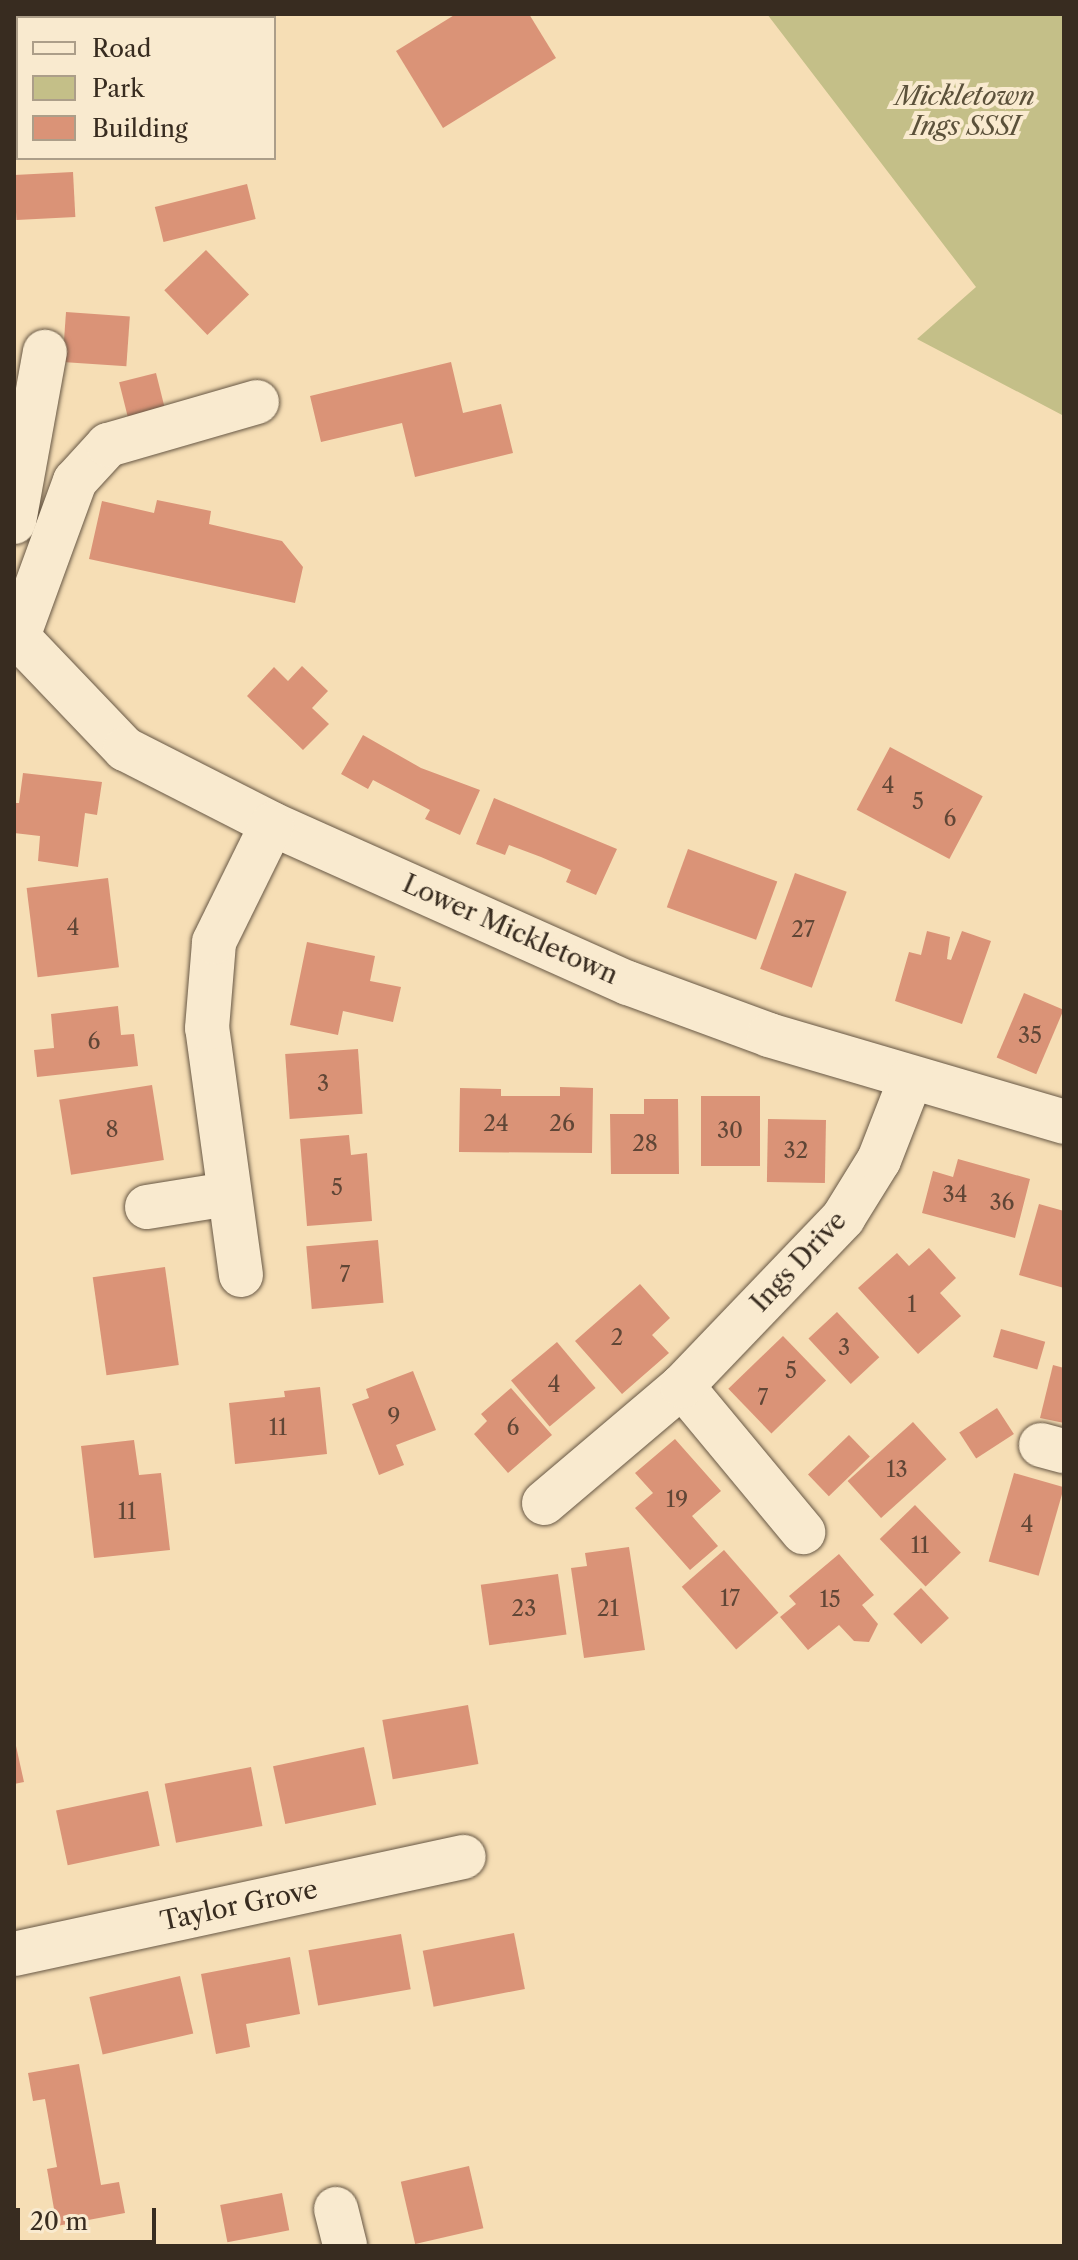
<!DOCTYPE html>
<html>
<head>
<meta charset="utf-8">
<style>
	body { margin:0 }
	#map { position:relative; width:1078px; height:2260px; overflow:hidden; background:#f6deb5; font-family:"Libre Caslon Text",serif }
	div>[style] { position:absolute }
	.green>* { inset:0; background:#c4bf88 }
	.building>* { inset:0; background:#da9377; transform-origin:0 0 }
	.roads { filter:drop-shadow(0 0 2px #685845) drop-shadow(0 0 2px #685845) }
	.minor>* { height:44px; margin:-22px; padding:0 22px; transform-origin:22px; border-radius:22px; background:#f9eacf }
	span { translate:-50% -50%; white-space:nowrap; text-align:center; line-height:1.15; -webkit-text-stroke:8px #f9eacf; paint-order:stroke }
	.number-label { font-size:22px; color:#604636 }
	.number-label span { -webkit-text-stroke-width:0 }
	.park-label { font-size:26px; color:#5b513a; font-style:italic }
	.street-label { font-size:26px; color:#382c20 }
	.frame { position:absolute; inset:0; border:16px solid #382c20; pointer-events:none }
	.legend { position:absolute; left:16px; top:16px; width:260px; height:144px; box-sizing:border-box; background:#f9eacf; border:2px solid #ac9e89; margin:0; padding:10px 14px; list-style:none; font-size:24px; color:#382c20 }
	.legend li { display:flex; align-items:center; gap:16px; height:40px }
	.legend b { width:40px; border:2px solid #ac9e89 }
	.scale { position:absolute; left:16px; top:2208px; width:140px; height:36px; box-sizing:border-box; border:4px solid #382c20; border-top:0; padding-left:10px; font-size:24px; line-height:28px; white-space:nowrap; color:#382c20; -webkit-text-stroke:6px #f9eacf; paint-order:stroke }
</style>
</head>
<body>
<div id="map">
	<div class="green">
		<i style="clip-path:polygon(767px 14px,1064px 14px,1064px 416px,917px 339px,976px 287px)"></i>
	</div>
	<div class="building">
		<i style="clip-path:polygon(14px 14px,58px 18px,18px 18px,14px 109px)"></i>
		<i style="left:65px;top:14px;width:163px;height:4px"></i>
		<i style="clip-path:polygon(456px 14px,529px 14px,556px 58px,443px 128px,396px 51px)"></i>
		<i style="left:73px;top:172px;width:45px;height:59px;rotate:87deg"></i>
		<i style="left:247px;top:184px;width:36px;height:95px;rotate:76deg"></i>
		<i style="left:206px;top:250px;width:62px;height:58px;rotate:46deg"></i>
		<i style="left:66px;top:312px;width:64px;height:50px;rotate:4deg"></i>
		<i style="clip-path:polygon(451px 362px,463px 413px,501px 404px,513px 453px,415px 477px,402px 423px,321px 442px,310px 396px)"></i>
		<i style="left:156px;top:373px;width:38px;height:38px;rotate:76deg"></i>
		<i style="clip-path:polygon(157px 500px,211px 511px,209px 524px,282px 541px,303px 567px,295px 603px,89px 559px,102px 501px,154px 513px)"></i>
		<i style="clip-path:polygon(302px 666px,328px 691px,312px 708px,329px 724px,303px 750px,247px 696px,274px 667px,288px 681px)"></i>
		<i style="clip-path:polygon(363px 735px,421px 768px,480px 790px,460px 835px,425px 819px,430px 810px,373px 780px,368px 789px,341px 774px)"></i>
		<i style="left:890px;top:747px;width:105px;height:71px;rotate:28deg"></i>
		<i style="clip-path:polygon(23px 773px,102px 782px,97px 815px,85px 813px,78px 867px,38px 861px,40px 836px,14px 833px,14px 803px,19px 803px)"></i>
		<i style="clip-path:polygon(494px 798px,617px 849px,596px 895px,566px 882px,571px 870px,541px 857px,509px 845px,505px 855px,476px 844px)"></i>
		<i style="left:688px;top:849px;width:95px;height:62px;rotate:20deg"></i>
		<i style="left:795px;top:873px;width:55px;height:102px;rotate:20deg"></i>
		<i style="left:108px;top:878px;width:90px;height:82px;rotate:83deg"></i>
		<i style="clip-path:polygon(927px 931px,950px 937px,947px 959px,951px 960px,962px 931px,991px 941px,962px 1024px,895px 1001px,909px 952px,921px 955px)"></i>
		<i style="clip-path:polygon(307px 942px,375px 956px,370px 981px,401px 987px,393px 1022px,343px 1011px,338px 1035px,290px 1025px)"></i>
		<i style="left:1024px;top:993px;width:43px;height:70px;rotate:23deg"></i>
		<i style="clip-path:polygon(118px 1006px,121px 1035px,134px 1034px,138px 1066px,37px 1077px,34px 1050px,54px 1048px,51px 1014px)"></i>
		<i style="left:358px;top:1049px;width:65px;height:73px;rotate:86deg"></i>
		<i style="left:152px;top:1085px;width:76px;height:94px;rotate:81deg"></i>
		<i style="clip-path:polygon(560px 1087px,593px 1088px,592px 1153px,459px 1152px,460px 1088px,501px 1089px,501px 1096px,560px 1096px)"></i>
		<i style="left:701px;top:1096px;width:59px;height:70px"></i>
		<i style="clip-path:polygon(644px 1099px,678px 1099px,679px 1174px,611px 1174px,610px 1114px,644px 1114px)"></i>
		<i style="left:768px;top:1119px;width:58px;height:63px;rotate:1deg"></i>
		<i style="clip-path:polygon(349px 1135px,351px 1155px,367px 1153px,372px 1221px,307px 1226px,300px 1139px)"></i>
		<i style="clip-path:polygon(958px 1159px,1030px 1179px,1015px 1238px,922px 1213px,933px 1171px,953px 1177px)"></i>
		<i style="clip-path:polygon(1039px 1204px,1064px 1211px,1064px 1288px,1019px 1275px)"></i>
		<i style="left:378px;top:1240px;width:63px;height:72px;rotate:85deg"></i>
		<i style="clip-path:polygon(929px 1248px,956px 1278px,940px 1293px,961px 1316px,918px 1354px,858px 1288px,897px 1253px,909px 1266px)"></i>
		<i style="left:165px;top:1267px;width:99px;height:73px;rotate:82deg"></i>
		<i style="clip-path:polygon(640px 1284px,670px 1318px,652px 1335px,669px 1353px,622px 1394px,575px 1341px)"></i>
		<i style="left:837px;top:1312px;width:62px;height:39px;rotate:47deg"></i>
		<i style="left:1001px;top:1329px;width:46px;height:29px;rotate:16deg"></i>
		<i style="left:783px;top:1336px;width:62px;height:76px;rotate:46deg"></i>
		<i style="left:557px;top:1342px;width:60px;height:60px;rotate:50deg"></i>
		<i style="clip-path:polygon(1053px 1365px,1064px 1368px,1064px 1423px,1040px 1418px)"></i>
		<i style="clip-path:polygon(413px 1371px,436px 1430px,396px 1445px,404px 1465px,379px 1475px,352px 1404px,369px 1398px,366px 1389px)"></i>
		<i style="clip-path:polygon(320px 1387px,327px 1454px,235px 1464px,229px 1403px,285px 1397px,284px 1391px)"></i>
		<i style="clip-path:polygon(511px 1388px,552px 1435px,508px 1473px,474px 1434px,487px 1421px,481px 1414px)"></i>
		<i style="left:997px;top:1408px;width:31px;height:45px;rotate:57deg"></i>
		<i style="left:913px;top:1422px;width:50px;height:88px;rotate:48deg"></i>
		<i style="left:849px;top:1435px;width:30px;height:57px;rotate:46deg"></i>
		<i style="clip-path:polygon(675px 1439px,721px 1491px,692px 1516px,718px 1546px,690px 1570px,635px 1508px,653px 1493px,635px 1473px)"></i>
		<i style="clip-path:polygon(134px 1440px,139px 1475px,161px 1473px,170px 1550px,94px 1558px,81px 1446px)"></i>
		<i style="left:1014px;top:1473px;width:52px;height:92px;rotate:16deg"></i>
		<i style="left:915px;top:1505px;width:66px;height:49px;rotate:46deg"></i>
		<i style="clip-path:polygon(629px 1547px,645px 1650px,584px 1658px,571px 1568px,587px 1566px,585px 1553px)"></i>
		<i style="left:724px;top:1550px;width:83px;height:56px;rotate:49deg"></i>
		<i style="clip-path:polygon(839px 1554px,874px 1595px,862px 1605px,878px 1624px,869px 1642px,854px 1641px,839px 1625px,808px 1650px,780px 1617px,796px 1604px,789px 1596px)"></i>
		<i style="left:558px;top:1574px;width:61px;height:78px;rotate:82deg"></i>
		<i style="left:921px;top:1588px;width:41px;height:38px;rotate:47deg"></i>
		<i style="left:468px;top:1705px;width:60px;height:87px;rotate:80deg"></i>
		<i style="clip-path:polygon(14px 1737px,24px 1782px,14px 1784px)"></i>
		<i style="left:364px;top:1747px;width:59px;height:93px;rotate:78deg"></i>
		<i style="left:251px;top:1767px;width:60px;height:88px;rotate:79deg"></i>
		<i style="left:148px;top:1791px;width:56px;height:94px;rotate:78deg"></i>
		<i style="left:514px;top:1933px;width:57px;height:93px;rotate:79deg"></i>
		<i style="left:401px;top:1934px;width:56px;height:94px;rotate:80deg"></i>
		<i style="clip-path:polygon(290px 1957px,300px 2014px,246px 2024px,250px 2047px,216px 2054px,201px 1974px)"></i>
		<i style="left:180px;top:1976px;width:59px;height:93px;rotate:77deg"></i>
		<i style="clip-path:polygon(79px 2064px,101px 2185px,119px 2182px,125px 2213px,57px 2226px,47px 2169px,57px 2167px,45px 2099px,33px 2101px,28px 2073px)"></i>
		<i style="left:469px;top:2166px;width:64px;height:70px;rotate:77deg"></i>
		<i style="left:282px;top:2193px;width:38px;height:63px;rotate:79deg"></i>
	</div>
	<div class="roads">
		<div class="minor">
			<i style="left:14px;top:522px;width:173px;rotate:-79.7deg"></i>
			<i style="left:14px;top:633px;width:161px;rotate:46.3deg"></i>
			<i style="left:125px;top:749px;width:165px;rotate:27deg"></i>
			<i style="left:272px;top:824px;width:390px;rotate:24.1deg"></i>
			<i style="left:628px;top:983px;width:150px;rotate:20.2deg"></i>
			<i style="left:769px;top:1035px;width:308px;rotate:16.4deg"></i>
			<i style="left:19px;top:634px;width:163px;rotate:-69.9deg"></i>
			<i style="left:75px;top:481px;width:49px;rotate:-47.5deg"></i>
			<i style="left:108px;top:445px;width:155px;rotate:-16.1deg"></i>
			<i style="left:147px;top:1207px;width:82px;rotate:-9.1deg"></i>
			<i style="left:241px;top:1275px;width:249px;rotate:-97.8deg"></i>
			<i style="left:207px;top:1028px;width:86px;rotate:-85.3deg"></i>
			<i style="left:214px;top:942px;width:131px;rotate:-63.8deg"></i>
			<i style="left:682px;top:1386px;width:190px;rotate:50.3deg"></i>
			<i style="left:1041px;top:1445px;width:24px;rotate:15deg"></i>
			<i style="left:544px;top:1503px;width:181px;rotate:-40.3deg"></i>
			<i style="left:682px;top:1386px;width:233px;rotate:-46.2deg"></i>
			<i style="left:843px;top:1218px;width:68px;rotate:-58.2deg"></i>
			<i style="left:879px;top:1160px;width:88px;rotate:-68.7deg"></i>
			<i style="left:14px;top:1954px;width:460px;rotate:-12.2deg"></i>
			<i style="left:336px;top:2209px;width:38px;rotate:76deg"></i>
		</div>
	</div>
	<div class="number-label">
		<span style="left:888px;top:786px">4</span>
		<span style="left:918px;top:802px">5</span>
		<span style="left:950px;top:819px">6</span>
		<span style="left:73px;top:928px">4</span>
		<span style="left:803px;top:930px">27</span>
		<span style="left:1030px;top:1036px">35</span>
		<span style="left:94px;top:1042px">6</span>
		<span style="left:323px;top:1084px">3</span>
		<span style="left:496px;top:1124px">24</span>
		<span style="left:562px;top:1124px">26</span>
		<span style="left:112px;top:1130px">8</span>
		<span style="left:730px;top:1131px">30</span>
		<span style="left:645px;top:1144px">28</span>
		<span style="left:796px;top:1151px">32</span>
		<span style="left:337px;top:1188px">5</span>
		<span style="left:955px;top:1195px">34</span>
		<span style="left:1002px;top:1203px">36</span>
		<span style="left:345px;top:1275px">7</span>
		<span style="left:912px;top:1305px">1</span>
		<span style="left:617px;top:1338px">2</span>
		<span style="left:844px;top:1348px">3</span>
		<span style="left:791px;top:1371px">5</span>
		<span style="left:554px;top:1385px">4</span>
		<span style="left:763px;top:1398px">7</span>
		<span style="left:394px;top:1417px">9</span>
		<span style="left:278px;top:1428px">11</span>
		<span style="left:513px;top:1428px">6</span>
		<span style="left:897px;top:1470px">13</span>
		<span style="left:677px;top:1500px">19</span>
		<span style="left:127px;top:1512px">11</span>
		<span style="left:1027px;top:1525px">4</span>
		<span style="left:920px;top:1546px">11</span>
		<span style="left:730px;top:1599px">17</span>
		<span style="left:830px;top:1600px">15</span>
		<span style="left:524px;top:1609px">23</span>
		<span style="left:608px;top:1609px">21</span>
	</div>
	<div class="park-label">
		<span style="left:965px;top:112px">Mickletown<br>Ings SSSI</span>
	</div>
	<div class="street-label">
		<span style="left:510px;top:930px;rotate:24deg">Lower Mickletown</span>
		<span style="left:799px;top:1262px;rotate:-47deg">Ings Drive</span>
		<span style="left:239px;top:1906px;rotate:-12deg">Taylor Grove</span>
	</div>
	<div class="frame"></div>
	<ul class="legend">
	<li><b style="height:10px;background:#f9eacf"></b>Road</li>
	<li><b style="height:22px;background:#c4bf88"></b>Park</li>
	<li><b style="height:22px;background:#da9377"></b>Building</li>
	</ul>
	<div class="scale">20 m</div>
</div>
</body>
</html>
